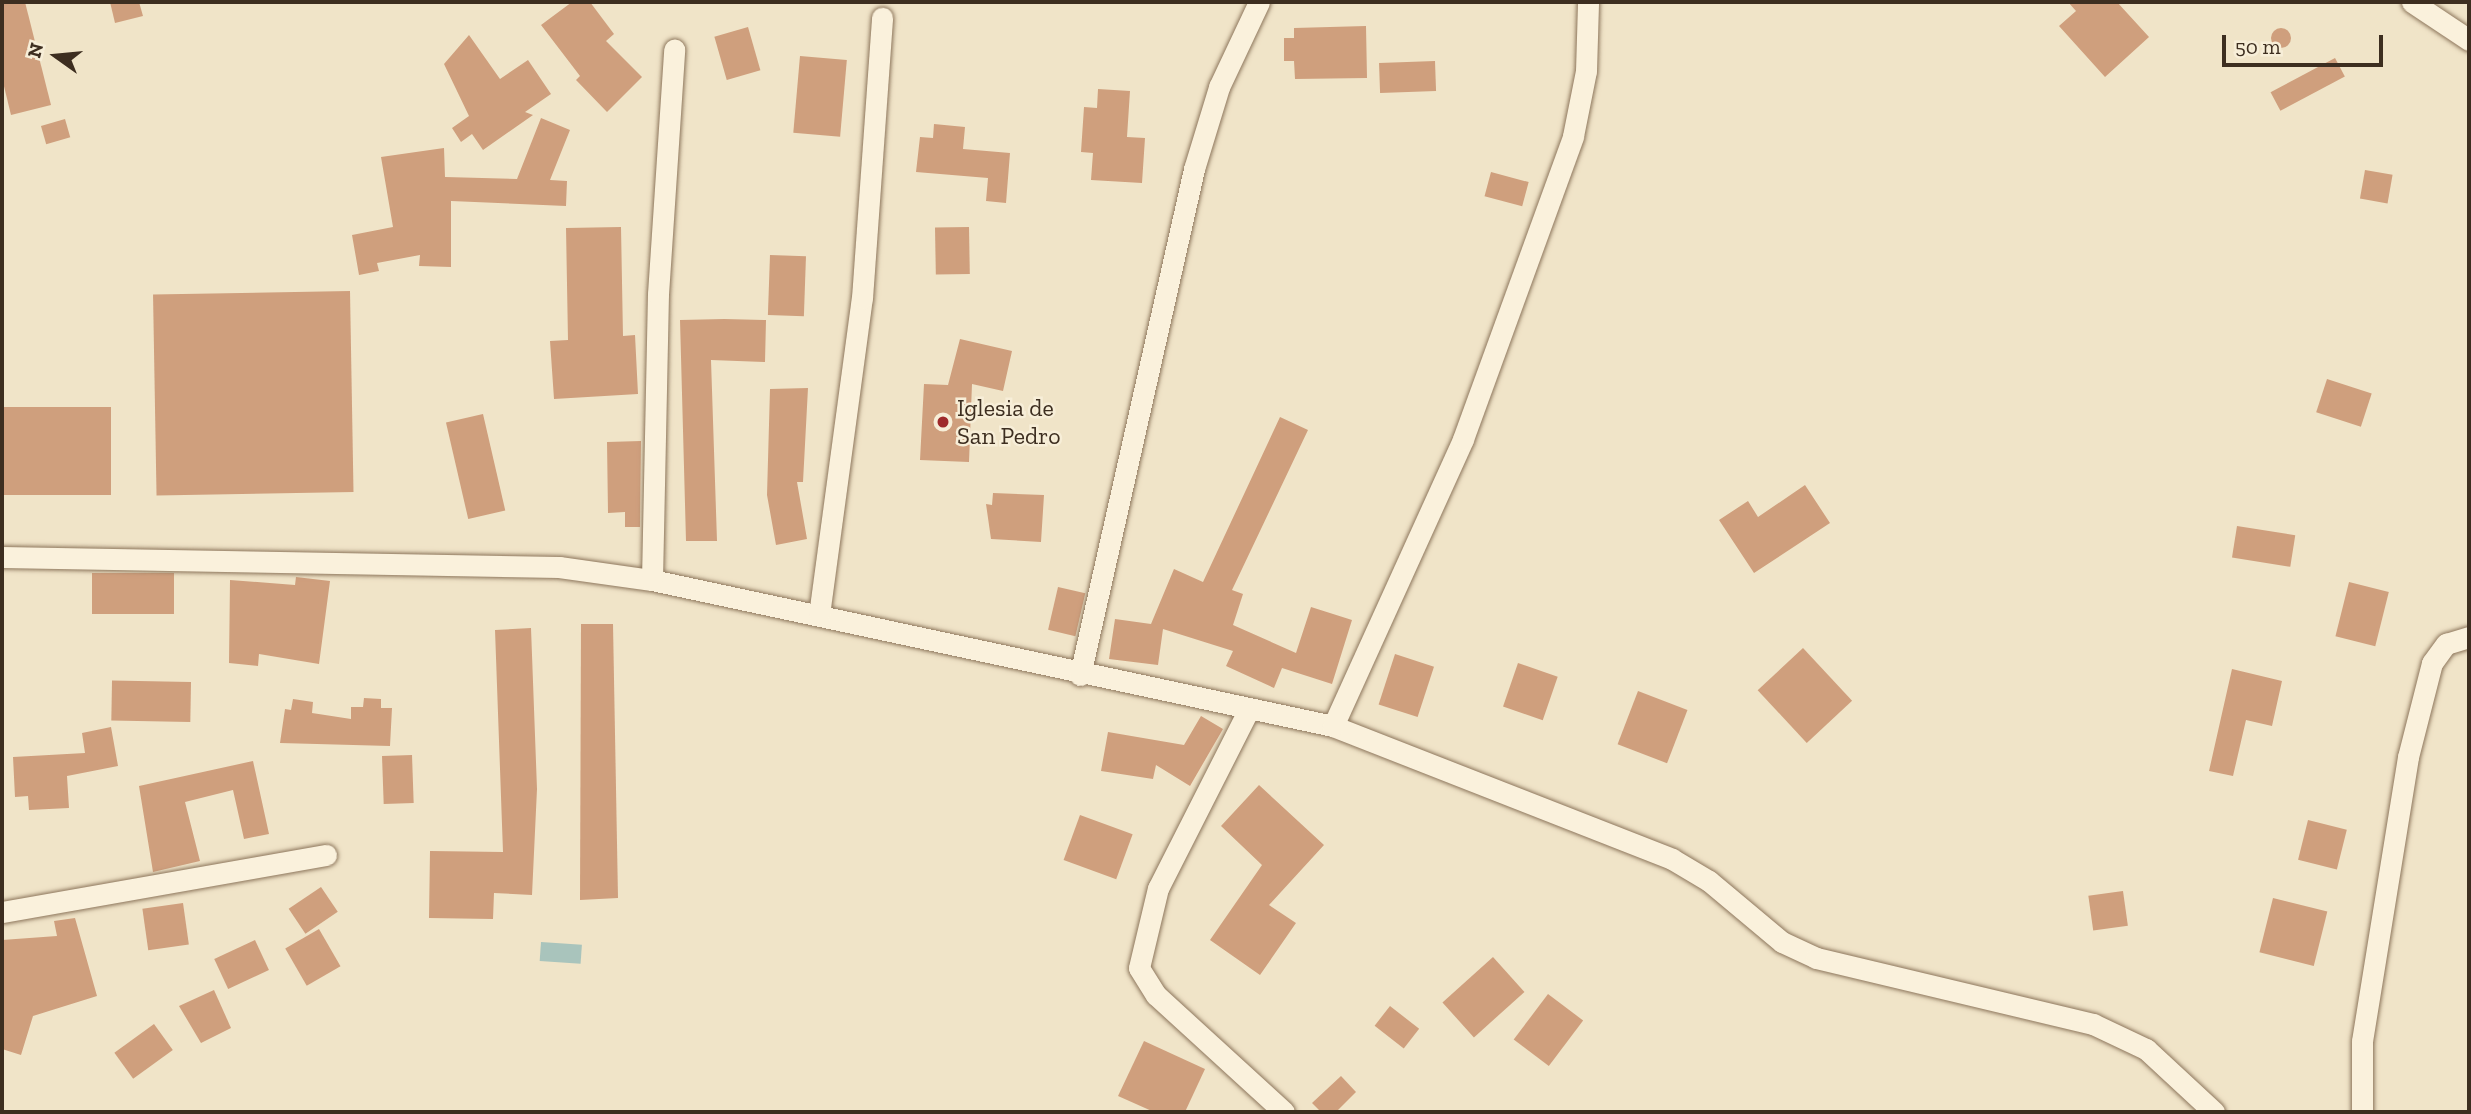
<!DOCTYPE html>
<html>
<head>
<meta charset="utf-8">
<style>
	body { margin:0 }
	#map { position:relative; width:2471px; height:1114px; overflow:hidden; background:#f0e4c8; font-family:"Zilla Slab",serif }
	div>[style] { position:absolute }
	.water>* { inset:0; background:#a9c4bc; transform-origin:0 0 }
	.building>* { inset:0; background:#cf9f7d; transform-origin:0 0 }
	.round { border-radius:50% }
	.roads { filter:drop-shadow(0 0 2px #8d765c) drop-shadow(0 0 2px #8d765c) }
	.minor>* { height:21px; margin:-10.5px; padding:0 10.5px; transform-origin:10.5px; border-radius:10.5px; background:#faf1dc }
	.dots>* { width:19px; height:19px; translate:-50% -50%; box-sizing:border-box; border:4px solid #f7eed8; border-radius:50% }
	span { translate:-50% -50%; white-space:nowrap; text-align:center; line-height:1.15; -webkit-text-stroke:5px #f7eed8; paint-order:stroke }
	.poi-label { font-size:24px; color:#3d2e20 }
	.left { translate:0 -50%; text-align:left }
	.frame { position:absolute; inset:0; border:4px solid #3d2e20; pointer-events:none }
	.north { position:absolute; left:21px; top:21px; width:70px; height:70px; -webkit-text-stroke:5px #f7eed8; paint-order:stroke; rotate:285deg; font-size:19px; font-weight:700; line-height:28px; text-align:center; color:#3d2e20 }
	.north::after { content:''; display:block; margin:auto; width:24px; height:32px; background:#3d2e20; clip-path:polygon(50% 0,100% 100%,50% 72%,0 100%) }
	.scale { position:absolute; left:2222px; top:35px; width:161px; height:32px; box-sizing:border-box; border:4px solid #3d2e20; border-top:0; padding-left:9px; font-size:21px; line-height:24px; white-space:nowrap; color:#3d2e20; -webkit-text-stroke:5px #f7eed8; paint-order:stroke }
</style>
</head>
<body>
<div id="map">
	<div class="water">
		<i style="left:541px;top:942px;width:41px;height:19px;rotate:4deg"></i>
	</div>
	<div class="building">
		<i style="clip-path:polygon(2px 2px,25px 2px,51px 105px,11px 115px,2px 78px)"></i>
		<i style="clip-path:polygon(110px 2px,139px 2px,143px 16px,115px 23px)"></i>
		<i style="clip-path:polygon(572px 2px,590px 2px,614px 34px,606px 41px,642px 77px,607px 112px,576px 80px,580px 76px,541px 25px)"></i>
		<i style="clip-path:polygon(2068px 2px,2117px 2px,2149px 37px,2105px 77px,2059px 26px,2076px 11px)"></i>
		<i style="clip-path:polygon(1366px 26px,1367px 78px,1295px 79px,1294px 61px,1284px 61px,1284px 38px,1294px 38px,1294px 28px)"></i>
		<i style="left:748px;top:27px;width:45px;height:35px;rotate:74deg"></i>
		<i class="round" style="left:2271px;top:28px;width:20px;height:20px"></i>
		<i style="clip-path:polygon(469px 35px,500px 79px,528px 60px,551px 94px,525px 112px,533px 115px,483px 150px,472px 134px,461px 142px,452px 128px,469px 116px,444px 64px)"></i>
		<i style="left:800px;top:56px;width:47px;height:77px;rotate:5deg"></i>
		<i style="left:2335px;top:58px;width:21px;height:73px;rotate:62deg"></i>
		<i style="left:1435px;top:61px;width:30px;height:56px;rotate:88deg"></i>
		<i style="clip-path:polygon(1098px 89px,1130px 91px,1127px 137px,1145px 138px,1142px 183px,1091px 180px,1093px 153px,1081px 152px,1084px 107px,1097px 108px)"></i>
		<i style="clip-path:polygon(541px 118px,570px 130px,550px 180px,567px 181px,566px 206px,451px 201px,451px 267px,419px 266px,420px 255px,377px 263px,379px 271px,359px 275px,352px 235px,393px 227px,381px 157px,444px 148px,445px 177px,517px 179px)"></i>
		<i style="left:65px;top:119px;width:19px;height:25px;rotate:74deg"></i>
		<i style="clip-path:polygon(934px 124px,965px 127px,963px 149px,1010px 153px,1006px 203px,986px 201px,988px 178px,916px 172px,920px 137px,933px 138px)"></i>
		<i style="left:2365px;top:170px;width:28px;height:29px;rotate:10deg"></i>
		<i style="left:1491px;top:172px;width:39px;height:25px;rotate:15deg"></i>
		<i style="clip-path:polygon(621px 227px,623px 336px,635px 335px,638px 394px,554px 399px,550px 341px,568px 340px,566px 228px)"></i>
		<i style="left:969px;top:227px;width:47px;height:34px;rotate:89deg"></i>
		<i style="left:770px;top:255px;width:36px;height:60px;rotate:2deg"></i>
		<i style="left:350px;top:291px;width:201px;height:197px;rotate:89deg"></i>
		<i style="clip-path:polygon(724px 319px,766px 320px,765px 362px,711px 360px,717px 541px,686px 541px,680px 320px)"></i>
		<i style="clip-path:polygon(960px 339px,1012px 351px,1003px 391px,972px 384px,969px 462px,920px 460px,924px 384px,948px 385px)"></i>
		<i style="left:2327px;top:379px;width:47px;height:35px;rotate:18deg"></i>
		<i style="clip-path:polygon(808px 388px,803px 482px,797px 482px,807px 539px,776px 545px,767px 495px,770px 389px)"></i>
		<i style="left:111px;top:407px;width:88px;height:109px;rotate:90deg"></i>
		<i style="left:483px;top:414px;width:99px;height:38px;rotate:77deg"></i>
		<i style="clip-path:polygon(1280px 417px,1308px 430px,1232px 590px,1243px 594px,1233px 625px,1296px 653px,1311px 607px,1352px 620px,1332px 684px,1282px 668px,1274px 688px,1226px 666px,1233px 651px,1163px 629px,1158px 665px,1109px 659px,1115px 619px,1151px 624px,1174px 569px,1203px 582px)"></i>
		<i style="clip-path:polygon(641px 441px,640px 527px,625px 527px,625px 512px,608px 513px,607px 442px)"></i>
		<i style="clip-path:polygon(1805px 485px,1830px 523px,1754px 573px,1719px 520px,1748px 501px,1758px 517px)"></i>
		<i style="clip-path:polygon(993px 493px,1044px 495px,1041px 542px,991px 539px,986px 504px,992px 505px)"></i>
		<i style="left:2237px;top:526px;width:59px;height:32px;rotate:9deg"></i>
		<i style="left:92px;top:573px;width:82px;height:41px"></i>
		<i style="clip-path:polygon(296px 577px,330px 581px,319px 664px,259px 654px,258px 666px,229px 663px,230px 580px,295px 585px)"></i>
		<i style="left:2349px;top:582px;width:41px;height:56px;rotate:14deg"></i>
		<i style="left:1058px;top:587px;width:28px;height:44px;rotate:13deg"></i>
		<i style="clip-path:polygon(581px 624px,613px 624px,618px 898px,580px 900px)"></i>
		<i style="clip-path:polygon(531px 628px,537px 789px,532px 895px,494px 893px,493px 919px,429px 918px,430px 851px,503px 852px,495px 630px)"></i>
		<i style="left:1803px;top:648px;width:72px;height:62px;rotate:47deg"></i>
		<i style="left:1395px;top:654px;width:41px;height:53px;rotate:18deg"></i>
		<i style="left:1518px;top:663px;width:42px;height:46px;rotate:19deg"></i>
		<i style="clip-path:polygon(2232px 669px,2282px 681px,2272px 726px,2246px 720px,2233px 776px,2209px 771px)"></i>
		<i style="left:191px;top:682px;width:40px;height:79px;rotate:91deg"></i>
		<i style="left:1638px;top:691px;width:53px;height:57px;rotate:21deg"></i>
		<i style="clip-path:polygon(364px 698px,381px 699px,381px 708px,392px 708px,390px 746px,280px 743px,285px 709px,291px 710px,293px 699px,313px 702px,312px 713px,351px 719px,351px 707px,363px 707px)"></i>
		<i style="clip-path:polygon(1201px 716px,1223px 729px,1190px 786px,1156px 765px,1153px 779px,1101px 771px,1108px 732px,1184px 745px)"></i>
		<i style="clip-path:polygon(111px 727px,118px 766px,67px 776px,69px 808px,29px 810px,28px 796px,15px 797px,13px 757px,85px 753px,82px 733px)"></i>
		<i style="left:412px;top:755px;width:48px;height:30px;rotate:88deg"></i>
		<i style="clip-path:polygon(253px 761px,269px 834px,244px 839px,233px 790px,185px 802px,200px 861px,153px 872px,139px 786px)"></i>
		<i style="clip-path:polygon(1259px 785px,1324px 845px,1269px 905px,1296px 923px,1260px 975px,1210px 940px,1262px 865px,1221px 826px)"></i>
		<i style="left:1080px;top:815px;width:56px;height:48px;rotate:20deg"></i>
		<i style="left:2308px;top:820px;width:40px;height:41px;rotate:14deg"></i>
		<i style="left:321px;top:887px;width:30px;height:39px;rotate:56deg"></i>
		<i style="left:2123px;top:891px;width:35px;height:35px;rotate:82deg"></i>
		<i style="left:2273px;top:898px;width:56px;height:56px;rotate:14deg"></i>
		<i style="left:183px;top:903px;width:42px;height:41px;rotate:82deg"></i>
		<i style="clip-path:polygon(75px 918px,97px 996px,33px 1016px,21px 1055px,2px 1049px,2px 940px,57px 936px,54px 921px)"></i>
		<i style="left:319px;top:929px;width:43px;height:39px;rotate:60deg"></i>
		<i style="left:255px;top:940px;width:33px;height:45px;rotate:65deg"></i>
		<i style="left:1493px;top:957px;width:47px;height:68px;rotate:48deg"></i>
		<i style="clip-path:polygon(214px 990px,231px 1028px,201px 1043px,179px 1006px)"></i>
		<i style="left:1548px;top:994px;width:44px;height:57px;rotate:37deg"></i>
		<i style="left:1390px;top:1006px;width:37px;height:25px;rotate:38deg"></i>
		<i style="left:154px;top:1024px;width:32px;height:49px;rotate:54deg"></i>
		<i style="clip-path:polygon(1144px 1041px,1205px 1069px,1185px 1112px,1154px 1112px,1118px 1096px)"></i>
		<i style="clip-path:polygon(1341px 1076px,1356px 1092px,1336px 1112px,1321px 1112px,1312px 1103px)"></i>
	</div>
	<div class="roads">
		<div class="minor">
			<i style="left:2412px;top:2px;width:69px;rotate:33.7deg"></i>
			<i style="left:2px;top:557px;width:557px;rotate:1.03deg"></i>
			<i style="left:559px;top:567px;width:94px;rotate:8deg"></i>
			<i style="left:652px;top:580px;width:696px;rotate:12.1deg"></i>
			<i style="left:1333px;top:726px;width:364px;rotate:21.4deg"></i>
			<i style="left:1672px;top:859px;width:43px;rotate:30.7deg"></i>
			<i style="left:1709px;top:881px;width:95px;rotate:39.9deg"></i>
			<i style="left:1782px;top:942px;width:38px;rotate:25deg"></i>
			<i style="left:1816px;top:958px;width:285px;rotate:13.4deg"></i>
			<i style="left:2093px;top:1024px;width:59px;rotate:25.3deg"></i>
			<i style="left:2146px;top:1049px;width:93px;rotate:42.8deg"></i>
			<i style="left:652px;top:580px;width:286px;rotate:-88.8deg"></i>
			<i style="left:658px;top:294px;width:245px;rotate:-86.2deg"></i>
			<i style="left:819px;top:615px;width:320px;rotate:-82.3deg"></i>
			<i style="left:862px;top:298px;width:281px;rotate:-85.9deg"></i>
			<i style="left:1080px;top:675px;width:519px;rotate:-77.3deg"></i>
			<i style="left:1194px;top:169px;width:86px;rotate:-73deg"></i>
			<i style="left:1219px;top:87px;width:94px;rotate:-64.8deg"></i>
			<i style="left:1249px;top:709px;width:201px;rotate:116.9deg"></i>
			<i style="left:1158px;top:888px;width:82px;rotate:103.4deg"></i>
			<i style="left:1139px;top:968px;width:32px;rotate:58deg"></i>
			<i style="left:1156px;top:995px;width:173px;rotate:42.4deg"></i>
			<i style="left:1333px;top:726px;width:315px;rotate:-65.6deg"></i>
			<i style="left:1463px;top:439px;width:322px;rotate:-70deg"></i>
			<i style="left:1573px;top:136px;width:66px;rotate:-78.7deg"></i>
			<i style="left:1586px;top:71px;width:69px;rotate:-88.3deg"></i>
			<i style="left:2px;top:912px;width:329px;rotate:-10deg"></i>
			<i style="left:2362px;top:1112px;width:71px;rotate:-90deg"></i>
			<i style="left:2362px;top:1041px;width:288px;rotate:-80.8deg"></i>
			<i style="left:2408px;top:757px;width:97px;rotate:-75.7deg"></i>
			<i style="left:2432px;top:663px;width:24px;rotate:-54deg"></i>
			<i style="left:2446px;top:644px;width:24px;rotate:-17deg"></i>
		</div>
	</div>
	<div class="dots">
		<i style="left:943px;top:422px;background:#9e2a2b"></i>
	</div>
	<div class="poi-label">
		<span class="left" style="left:957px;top:422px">Iglesia de<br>San Pedro</span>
	</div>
	<div class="frame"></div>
	<div class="north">N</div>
	<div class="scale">50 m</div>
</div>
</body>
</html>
